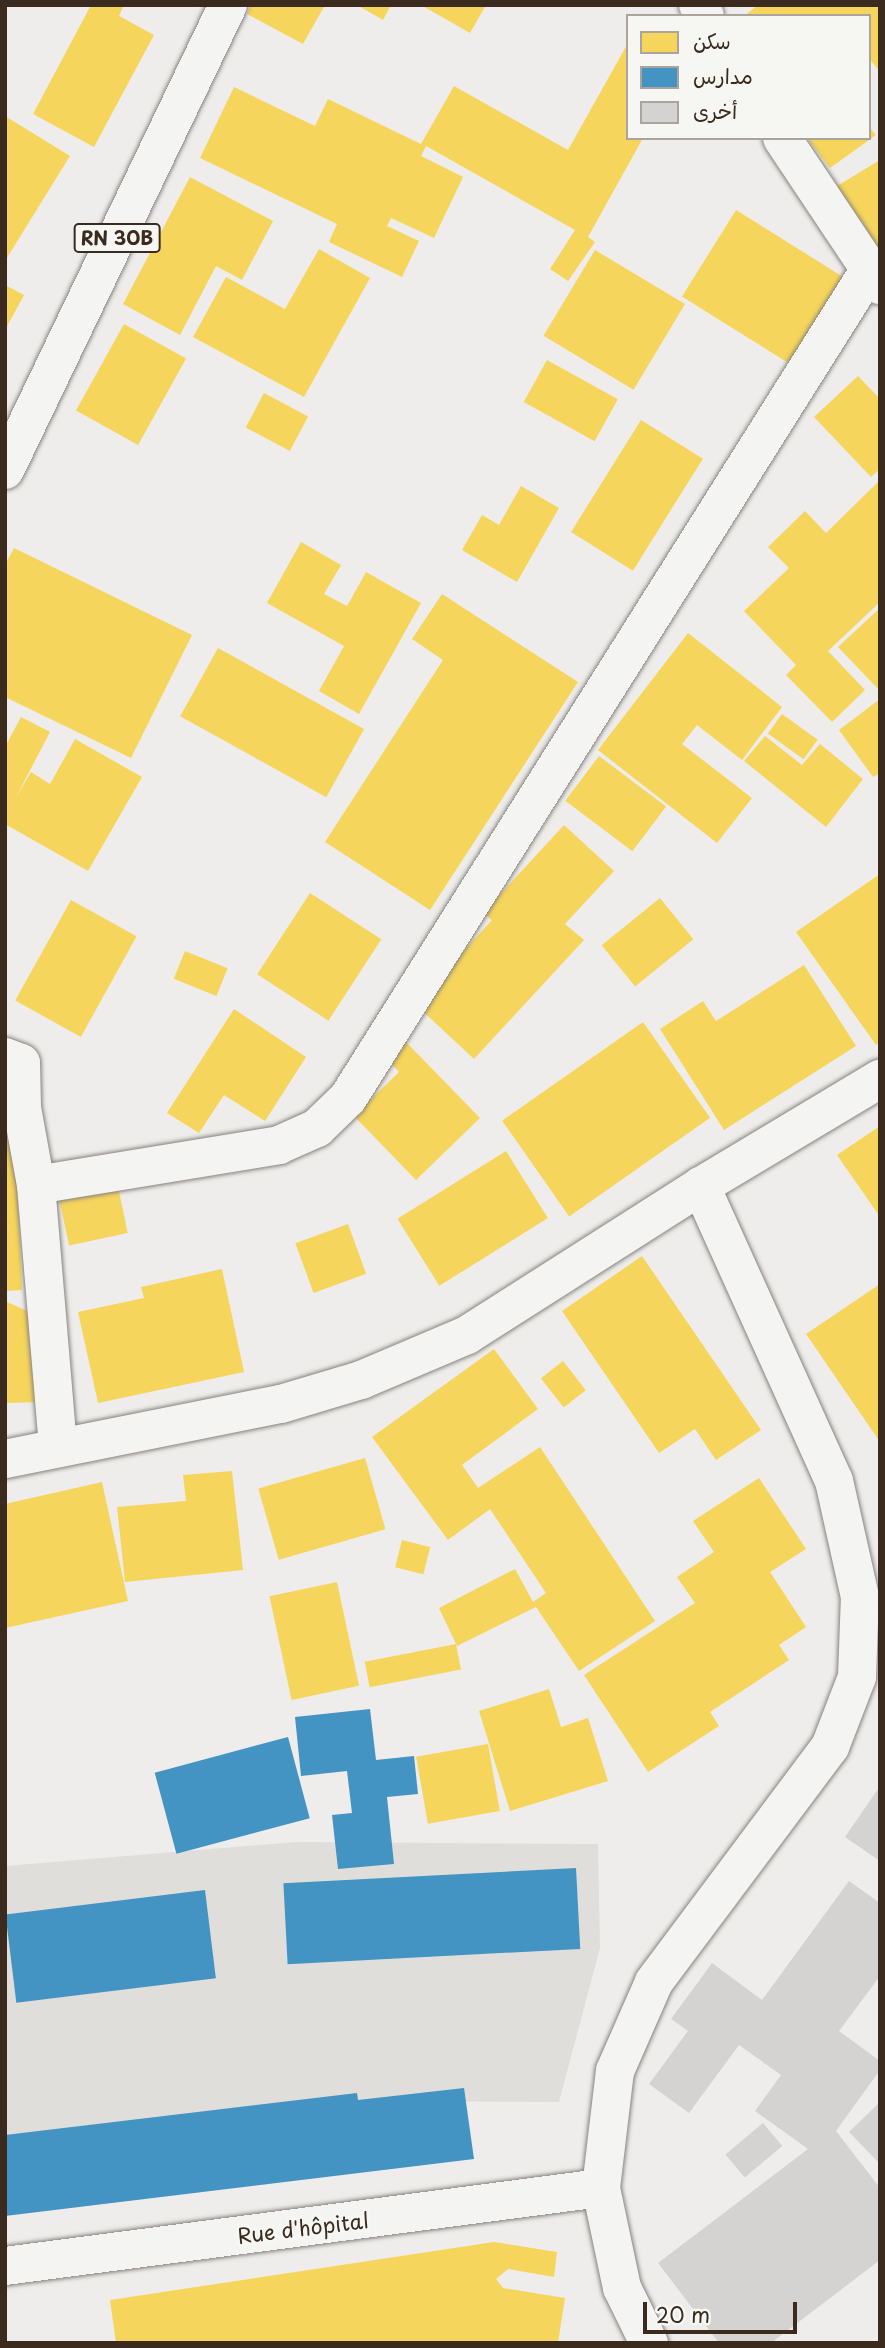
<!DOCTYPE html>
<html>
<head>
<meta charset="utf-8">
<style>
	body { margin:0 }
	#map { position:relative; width:885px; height:2348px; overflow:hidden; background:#eeedeb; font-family:"Playpen Sans","Playpen Sans Arabic",sans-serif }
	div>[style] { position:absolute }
	.built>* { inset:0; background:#e0deda }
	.homes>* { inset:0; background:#f6d55c; transform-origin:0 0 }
	.schools>* { inset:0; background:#4393c3; transform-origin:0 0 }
	.building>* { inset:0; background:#d4d3d1; transform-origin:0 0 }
	.roads { filter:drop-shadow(0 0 2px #87837f) drop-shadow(0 0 2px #87837f) }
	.minor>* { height:38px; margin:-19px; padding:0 19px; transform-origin:19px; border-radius:19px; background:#f4f4f2 }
	.primary>* { height:38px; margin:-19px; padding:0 19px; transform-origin:19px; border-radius:19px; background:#f4f4f2 }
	span { translate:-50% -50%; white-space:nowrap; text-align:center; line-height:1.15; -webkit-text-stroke:7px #f6f6f2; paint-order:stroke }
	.shield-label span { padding:2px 5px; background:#f6f6f2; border:2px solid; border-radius:5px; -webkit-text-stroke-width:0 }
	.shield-label { font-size:19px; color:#3b2a1e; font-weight:700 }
	.street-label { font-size:21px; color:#3b2a1e }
	.frame { position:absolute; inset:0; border:7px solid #3b2a1e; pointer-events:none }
	.legend { position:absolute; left:626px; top:14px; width:245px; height:126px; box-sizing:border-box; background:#f6f6f2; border:2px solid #aba49d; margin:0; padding:9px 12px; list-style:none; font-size:21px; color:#3b2a1e }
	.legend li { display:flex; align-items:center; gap:14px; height:35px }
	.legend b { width:35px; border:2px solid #aba49d }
	.scale { position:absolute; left:643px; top:2302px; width:154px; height:32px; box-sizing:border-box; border:4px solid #3b2a1e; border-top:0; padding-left:9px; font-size:21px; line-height:24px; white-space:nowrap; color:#3b2a1e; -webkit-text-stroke:5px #f6f6f2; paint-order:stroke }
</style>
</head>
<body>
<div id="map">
	<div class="built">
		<i style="clip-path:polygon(297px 1842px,598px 1844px,600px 1948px,559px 2102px,344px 2101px,5px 2161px,5px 1866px)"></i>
	</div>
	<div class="homes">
		<i style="clip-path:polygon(91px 5px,124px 5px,119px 16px,154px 35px,94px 147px,33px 114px)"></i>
		<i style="clip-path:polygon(251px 5px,325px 5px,303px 44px,247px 14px)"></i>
		<i style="clip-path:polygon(357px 5px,391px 5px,383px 20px)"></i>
		<i style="clip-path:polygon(421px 5px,486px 5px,470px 33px)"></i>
		<i style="clip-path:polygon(758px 5px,880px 5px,880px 72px,869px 58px,869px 16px,744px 16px)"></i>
		<i style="clip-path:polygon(628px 43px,628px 138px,643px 138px,588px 237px,595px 242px,568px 281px,550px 269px,575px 230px,426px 146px,421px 156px,463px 177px,434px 238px,391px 218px,387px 226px,419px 241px,402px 277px,329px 242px,337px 224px,200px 158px,234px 87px,315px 126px,328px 99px,421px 144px,454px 86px,568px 150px)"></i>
		<i style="clip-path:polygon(5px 116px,70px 156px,5px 261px)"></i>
		<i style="clip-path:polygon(869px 127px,876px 135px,830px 168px,807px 138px,869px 138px)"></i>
		<i style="clip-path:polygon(880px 160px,880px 254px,837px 186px)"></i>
		<i style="clip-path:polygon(190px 177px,273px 221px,242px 280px,216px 266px,180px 335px,123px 304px)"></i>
		<i style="left:736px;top:210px;width:132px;height:102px;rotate:32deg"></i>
		<i style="clip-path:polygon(319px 249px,370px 278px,304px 397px,193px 337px,226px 277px,285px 309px)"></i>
		<i style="left:595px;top:250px;width:105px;height:100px;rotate:31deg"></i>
		<i style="clip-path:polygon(5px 285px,24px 295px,5px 330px)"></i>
		<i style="left:124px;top:324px;width:71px;height:99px;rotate:29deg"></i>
		<i style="left:547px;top:360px;width:81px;height:48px;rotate:29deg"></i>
		<i style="clip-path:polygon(858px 376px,880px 399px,880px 469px,871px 477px,814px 417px)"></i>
		<i style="left:264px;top:393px;width:50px;height:39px;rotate:28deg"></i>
		<i style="left:641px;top:420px;width:73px;height:132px;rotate:32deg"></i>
		<i style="clip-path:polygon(880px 480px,880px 602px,828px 651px,865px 690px,832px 722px,786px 675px,796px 665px,744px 611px,789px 568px,768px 547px,805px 511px,826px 533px)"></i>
		<i style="clip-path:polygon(521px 486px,559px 508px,517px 582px,462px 550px,482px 515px,499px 525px)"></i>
		<i style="clip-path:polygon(301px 542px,341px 565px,324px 594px,347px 606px,366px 572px,421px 603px,359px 714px,319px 691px,344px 646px,267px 603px)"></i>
		<i style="clip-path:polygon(14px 548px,192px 635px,131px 758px,5px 697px,5px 565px)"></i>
		<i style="clip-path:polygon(442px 594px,578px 682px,430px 910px,325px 842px,443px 660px,412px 639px)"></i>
		<i style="clip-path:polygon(880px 608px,880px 691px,838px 647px)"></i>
		<i style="clip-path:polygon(688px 633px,782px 707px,742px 760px,697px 725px,682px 744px,752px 798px,717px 843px,598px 750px)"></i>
		<i style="left:218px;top:648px;width:167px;height:78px;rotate:29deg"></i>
		<i style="clip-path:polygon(880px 699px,880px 773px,873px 777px,839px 730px)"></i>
		<i style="left:782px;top:714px;width:44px;height:24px;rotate:36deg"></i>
		<i style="clip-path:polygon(21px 717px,50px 732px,15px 799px,31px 772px,50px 784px,75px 739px,142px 777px,88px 871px,5px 824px,5px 747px)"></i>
		<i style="clip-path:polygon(765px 736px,802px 765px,820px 744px,863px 779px,826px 827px,744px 761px)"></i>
		<i style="left:599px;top:756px;width:84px;height:56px;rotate:37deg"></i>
		<i style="clip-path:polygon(564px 825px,614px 871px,565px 924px,584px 940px,474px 1059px,415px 1004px,492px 920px,483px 913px)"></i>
		<i style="clip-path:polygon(880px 874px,880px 1042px,876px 1045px,796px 932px)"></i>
		<i style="left:310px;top:893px;width:85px;height:97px;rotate:33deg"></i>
		<i style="left:660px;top:898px;width:53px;height:75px;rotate:51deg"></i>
		<i style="left:71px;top:900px;width:75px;height:115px;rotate:29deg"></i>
		<i style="left:185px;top:951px;width:46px;height:30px;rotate:22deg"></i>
		<i style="clip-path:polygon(804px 965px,856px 1046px,724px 1130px,660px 1029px,703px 1001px,716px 1021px)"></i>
		<i style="clip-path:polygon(234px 1009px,306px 1057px,265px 1121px,224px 1095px,199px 1133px,167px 1113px)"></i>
		<i style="left:643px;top:1022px;width:117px;height:172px;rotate:55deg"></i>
		<i style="clip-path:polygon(405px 1041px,480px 1118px,416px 1180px,354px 1116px,399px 1072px,387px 1059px)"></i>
		<i style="clip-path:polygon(5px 1075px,13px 1078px,22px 1290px,5px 1291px)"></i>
		<i style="clip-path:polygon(880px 1126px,880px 1217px,837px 1155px)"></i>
		<i style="left:506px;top:1151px;width:79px;height:128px;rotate:58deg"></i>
		<i style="left:118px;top:1187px;width:47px;height:60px;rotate:78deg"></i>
		<i style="left:348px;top:1224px;width:53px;height:56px;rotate:70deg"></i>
		<i style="clip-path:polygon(642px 1256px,761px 1430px,716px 1460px,695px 1429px,659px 1453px,562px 1311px)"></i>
		<i style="clip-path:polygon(222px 1269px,244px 1372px,98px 1403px,78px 1312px,144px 1298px,141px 1287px)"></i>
		<i style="clip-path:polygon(880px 1284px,880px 1442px,806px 1334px)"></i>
		<i style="clip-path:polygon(5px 1301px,36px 1315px,40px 1402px,5px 1403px)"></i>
		<i style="clip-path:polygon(494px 1349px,538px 1409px,462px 1465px,478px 1488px,540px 1447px,655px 1621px,579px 1671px,536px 1607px,457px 1646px,439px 1608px,515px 1569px,533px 1602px,546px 1593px,490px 1509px,448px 1540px,372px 1437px)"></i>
		<i style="left:563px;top:1361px;width:37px;height:28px;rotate:52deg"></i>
		<i style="left:365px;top:1458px;width:74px;height:111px;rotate:74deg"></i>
		<i style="clip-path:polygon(232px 1471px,243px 1570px,125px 1582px,117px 1507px,186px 1501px,183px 1475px)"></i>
		<i style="clip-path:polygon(759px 1478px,806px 1549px,770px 1572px,806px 1627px,779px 1645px,789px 1660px,710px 1712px,719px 1726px,648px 1772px,584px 1675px,695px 1603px,677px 1577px,714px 1552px,693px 1521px)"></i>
		<i style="clip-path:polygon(102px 1482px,128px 1601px,5px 1628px,5px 1504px)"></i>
		<i style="left:402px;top:1540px;width:29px;height:28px;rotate:14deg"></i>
		<i style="left:337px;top:1582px;width:106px;height:69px;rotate:78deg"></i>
		<i style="left:456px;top:1644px;width:26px;height:93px;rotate:79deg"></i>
		<i style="clip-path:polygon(549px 1689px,561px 1727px,588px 1718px,608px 1781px,510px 1811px,479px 1711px)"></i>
		<i style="left:488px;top:1744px;width:68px;height:73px;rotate:80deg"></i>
		<i style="clip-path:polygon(494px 2242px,557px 2252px,554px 2277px,508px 2269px,496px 2279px,503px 2288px,565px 2298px,558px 2343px,116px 2343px,110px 2300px)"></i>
	</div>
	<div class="schools">
		<i style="clip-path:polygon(370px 1709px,376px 1760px,414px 1756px,418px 1794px,387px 1797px,394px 1864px,338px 1869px,332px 1815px,352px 1813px,347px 1771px,301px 1776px,295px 1717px)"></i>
		<i style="left:288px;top:1737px;width:84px;height:138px;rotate:75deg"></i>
		<i style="left:576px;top:1868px;width:81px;height:293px;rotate:87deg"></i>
		<i style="left:205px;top:1890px;width:89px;height:201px;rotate:83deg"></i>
		<i style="clip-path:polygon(464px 2088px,474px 2159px,5px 2216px,5px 2135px,357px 2093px,358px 2100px)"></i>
	</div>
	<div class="building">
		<i style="clip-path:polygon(880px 1786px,880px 1861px,845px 1837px)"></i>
		<i style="clip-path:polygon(849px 1881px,880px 1903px,880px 1976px,839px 2031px,880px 2061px,880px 2070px,836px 2131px,880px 2188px,880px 2260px,771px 2343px,719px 2343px,658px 2263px,808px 2149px,755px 2111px,781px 2075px,739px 2045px,689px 2113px,649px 2084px,688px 2031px,671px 2019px,712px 1963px,762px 2000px)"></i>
		<i style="clip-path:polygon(880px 2102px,880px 2160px,878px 2162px,849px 2132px)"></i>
		<i style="left:763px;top:2123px;width:30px;height:49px;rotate:50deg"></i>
	</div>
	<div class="roads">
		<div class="minor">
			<i style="left:698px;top:5px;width:13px;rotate:58deg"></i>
			<i style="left:782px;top:138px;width:177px;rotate:56.3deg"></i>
			<i style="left:5px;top:1057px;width:17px;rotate:21deg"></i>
			<i style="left:21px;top:1063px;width:45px;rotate:88.7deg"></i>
			<i style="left:22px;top:1108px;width:78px;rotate:79.7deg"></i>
			<i style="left:36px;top:1185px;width:246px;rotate:-9.3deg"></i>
			<i style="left:279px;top:1145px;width:42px;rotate:-24.1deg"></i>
			<i style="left:317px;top:1128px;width:43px;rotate:-44.1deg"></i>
			<i style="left:348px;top:1098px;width:980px;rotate:-57.8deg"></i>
			<i style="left:36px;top:1185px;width:264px;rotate:85.2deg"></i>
			<i style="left:5px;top:1459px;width:281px;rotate:-11.3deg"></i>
			<i style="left:281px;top:1404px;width:84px;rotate:-16.7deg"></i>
			<i style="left:361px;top:1380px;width:115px;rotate:-23deg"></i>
			<i style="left:467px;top:1335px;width:277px;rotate:-32.5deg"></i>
			<i style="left:5px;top:2266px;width:601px;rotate:-7.46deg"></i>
		</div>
		<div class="primary">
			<i style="left:5px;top:470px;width:516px;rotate:-64.38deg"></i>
			<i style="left:649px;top:2343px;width:61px;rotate:-116.1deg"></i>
			<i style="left:622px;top:2288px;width:102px;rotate:-101.9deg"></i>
			<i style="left:601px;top:2188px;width:118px;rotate:-83.2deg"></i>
			<i style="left:615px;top:2071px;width:97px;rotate:-66.3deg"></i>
			<i style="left:654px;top:1982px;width:294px;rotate:-53.2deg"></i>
			<i style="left:830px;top:1747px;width:75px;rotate:-68.9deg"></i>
			<i style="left:857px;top:1677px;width:80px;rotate:-87.9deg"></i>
			<i style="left:860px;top:1597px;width:119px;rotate:-102.6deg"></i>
			<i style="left:834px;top:1481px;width:324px;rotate:-114.3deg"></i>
			<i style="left:701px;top:1186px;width:209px;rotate:-30.9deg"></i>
		</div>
	</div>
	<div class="shield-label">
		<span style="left:117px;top:238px">RN 30B</span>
	</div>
	<div class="street-label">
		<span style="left:303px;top:2227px;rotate:-7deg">Rue d'hôpital</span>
	</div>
	<div class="frame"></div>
	<ul class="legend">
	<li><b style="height:19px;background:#f6d55c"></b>سكن</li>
	<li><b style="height:19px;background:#4393c3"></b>مدارس</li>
	<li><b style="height:19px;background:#d4d3d1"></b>أخرى</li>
	</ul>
	<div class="scale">20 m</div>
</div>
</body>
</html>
